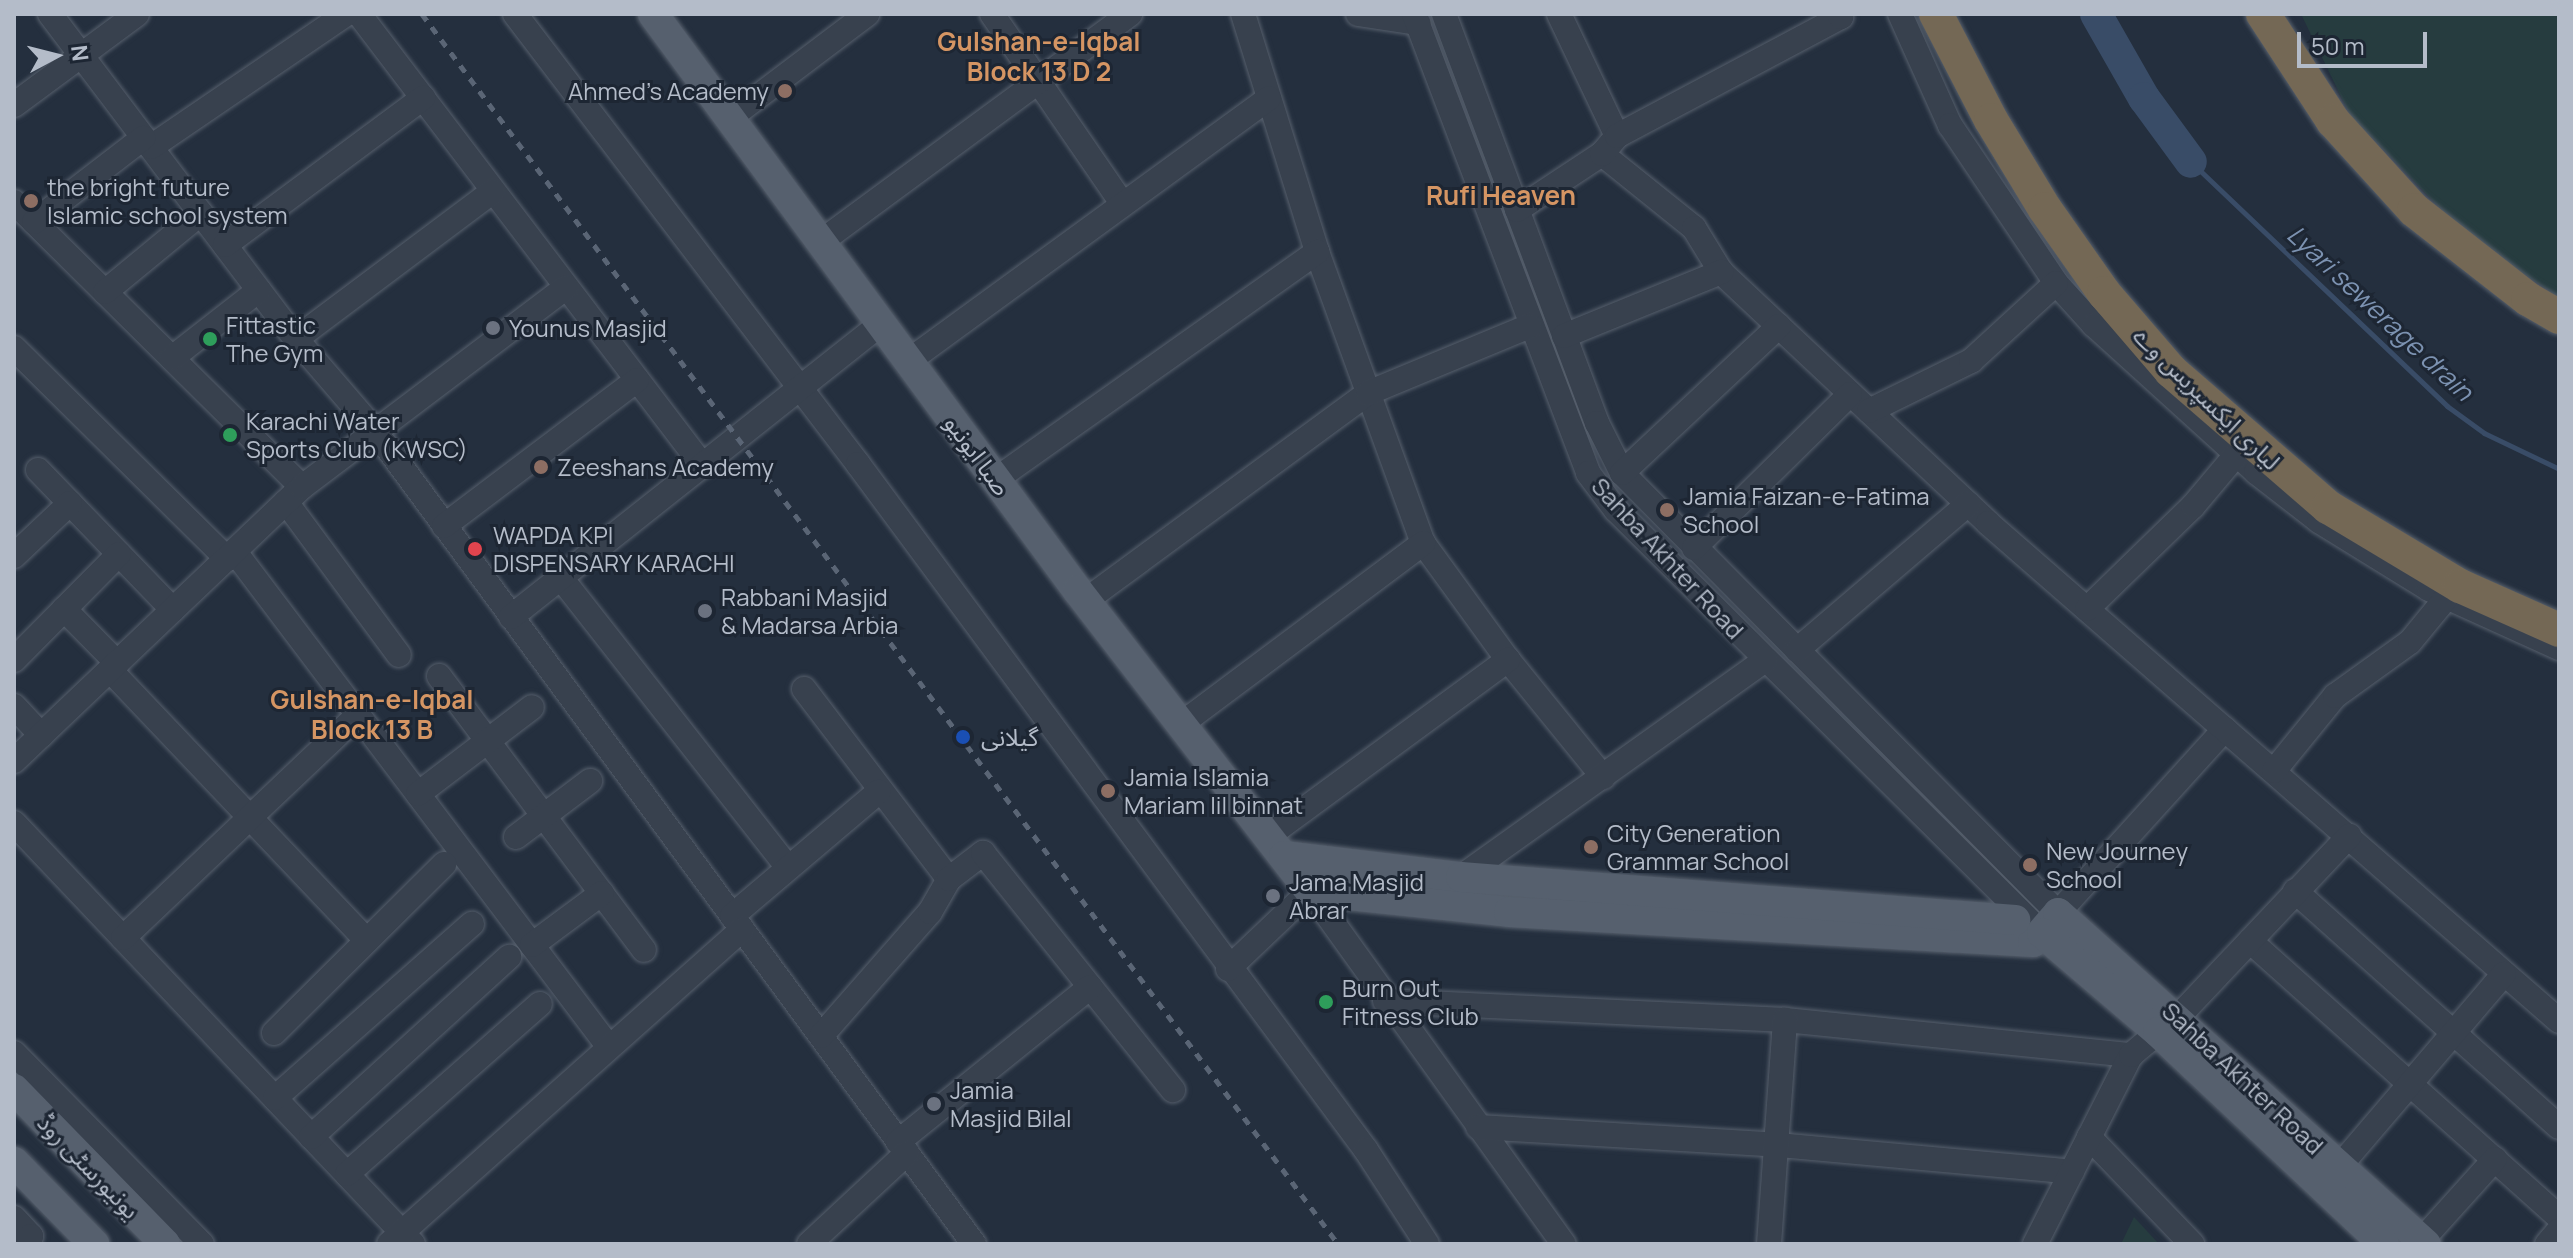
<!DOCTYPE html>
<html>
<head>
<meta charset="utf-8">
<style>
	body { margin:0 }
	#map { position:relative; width:2573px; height:1258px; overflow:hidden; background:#242f3e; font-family:Manrope,"Noto Sans Arabic",sans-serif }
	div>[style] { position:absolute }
	.green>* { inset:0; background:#263c3f }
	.stream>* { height:5px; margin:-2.5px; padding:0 2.5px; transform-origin:2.5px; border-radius:2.5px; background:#394c67 }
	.river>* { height:32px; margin:-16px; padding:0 16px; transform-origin:16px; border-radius:16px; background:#394c67 }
	.roads { filter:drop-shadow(0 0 2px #565f6c) drop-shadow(0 0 2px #565f6c) }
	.minor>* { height:24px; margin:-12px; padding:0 12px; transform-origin:12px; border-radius:12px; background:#38414e }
	.major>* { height:30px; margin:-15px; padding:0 15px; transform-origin:15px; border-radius:15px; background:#56606e }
	.highway>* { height:34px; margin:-17px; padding:0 17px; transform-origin:17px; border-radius:17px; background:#746855 }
	.rail>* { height:5px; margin-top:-2.5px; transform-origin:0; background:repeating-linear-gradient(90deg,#5a6575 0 8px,transparent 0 16px) }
	.dots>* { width:22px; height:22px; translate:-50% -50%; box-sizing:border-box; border:4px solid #1d2633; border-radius:50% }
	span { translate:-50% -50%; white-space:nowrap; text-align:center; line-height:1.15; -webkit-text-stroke:6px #1d2633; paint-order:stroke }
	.poi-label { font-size:24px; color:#b4bcc9 }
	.right { translate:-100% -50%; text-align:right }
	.left { translate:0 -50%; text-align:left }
	.street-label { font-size:24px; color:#b4bcc9 }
	.neighbourhood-label { font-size:26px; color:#d59563; font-weight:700 }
	.water-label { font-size:26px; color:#7c92b1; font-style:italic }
	.frame { position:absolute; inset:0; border:16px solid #b4bcc9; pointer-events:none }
	.north { position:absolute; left:16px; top:16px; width:80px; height:80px; -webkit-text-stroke:6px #1d2633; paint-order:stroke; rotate:83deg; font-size:22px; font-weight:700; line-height:32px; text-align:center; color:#b4bcc9 }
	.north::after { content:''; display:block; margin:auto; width:28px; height:36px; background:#b4bcc9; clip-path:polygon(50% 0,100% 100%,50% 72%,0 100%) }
	.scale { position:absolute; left:2297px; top:32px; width:130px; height:36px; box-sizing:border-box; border:4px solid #b4bcc9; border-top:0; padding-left:10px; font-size:24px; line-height:28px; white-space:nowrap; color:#b4bcc9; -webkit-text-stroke:6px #1d2633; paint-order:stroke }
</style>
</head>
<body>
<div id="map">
	<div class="green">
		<i style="clip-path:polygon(2301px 14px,2559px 14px,2559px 298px,2463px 232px,2350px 115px)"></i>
		<i style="clip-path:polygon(2134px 1217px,2159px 1244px,2121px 1244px)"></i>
	</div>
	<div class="stream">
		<i style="left:2191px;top:162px;width:354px;rotate:43.6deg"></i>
		<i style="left:2447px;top:406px;width:46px;rotate:36.1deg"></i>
		<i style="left:2484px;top:433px;width:83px;rotate:25.6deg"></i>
	</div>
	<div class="river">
		<i style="left:2096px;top:14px;width:97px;rotate:60.3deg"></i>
		<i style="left:2144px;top:98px;width:79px;rotate:53.7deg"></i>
	</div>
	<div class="roads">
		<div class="minor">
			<i style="left:50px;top:14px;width:408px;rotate:52.9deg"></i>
			<i style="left:296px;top:339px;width:121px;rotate:49.3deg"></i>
			<i style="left:375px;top:431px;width:1010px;rotate:53.62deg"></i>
			<i style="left:359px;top:14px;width:568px;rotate:52.73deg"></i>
			<i style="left:515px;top:14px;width:566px;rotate:52.68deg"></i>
			<i style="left:858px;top:464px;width:854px;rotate:53.48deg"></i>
			<i style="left:1366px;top:1150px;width:112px;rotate:57deg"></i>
			<i style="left:992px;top:14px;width:229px;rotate:55.5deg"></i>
			<i style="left:1243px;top:14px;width:249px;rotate:72.7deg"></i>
			<i style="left:1317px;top:252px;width:310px;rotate:70deg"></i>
			<i style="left:1423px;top:543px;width:145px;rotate:54deg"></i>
			<i style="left:1508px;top:660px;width:151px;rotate:50.9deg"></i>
			<i style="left:1358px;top:14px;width:61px;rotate:8.5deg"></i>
			<i style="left:1414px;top:14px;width:491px;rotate:69.2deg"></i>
			<i style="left:1588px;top:473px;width:46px;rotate:52.9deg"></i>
			<i style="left:1616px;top:510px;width:600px;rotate:44.8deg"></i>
			<i style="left:1444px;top:14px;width:437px;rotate:69.5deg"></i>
			<i style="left:1597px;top:423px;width:56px;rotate:63.4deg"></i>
			<i style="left:1622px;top:473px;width:619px;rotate:45.26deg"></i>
			<i style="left:2058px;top:913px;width:248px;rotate:-47.8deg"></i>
			<i style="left:1559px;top:14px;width:135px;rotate:64.6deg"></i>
			<i style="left:1900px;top:14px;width:122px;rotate:65.8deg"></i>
			<i style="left:1950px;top:125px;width:190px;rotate:56.1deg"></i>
			<i style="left:2056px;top:283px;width:57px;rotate:47.9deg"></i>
			<i style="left:2094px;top:325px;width:219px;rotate:42.2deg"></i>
			<i style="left:2256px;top:472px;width:80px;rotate:37.9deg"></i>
			<i style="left:2319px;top:521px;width:129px;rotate:31.7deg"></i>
			<i style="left:2429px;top:589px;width:143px;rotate:24.4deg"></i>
			<i style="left:14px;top:105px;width:153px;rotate:-36.5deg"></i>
			<i style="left:731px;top:117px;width:171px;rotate:-37.1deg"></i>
			<i style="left:151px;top:147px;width:236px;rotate:-34.3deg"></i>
			<i style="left:1602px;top:154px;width:118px;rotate:38.8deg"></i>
			<i style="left:1694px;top:228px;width:52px;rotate:58.5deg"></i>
			<i style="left:1721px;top:272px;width:366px;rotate:43.2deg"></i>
			<i style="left:1988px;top:523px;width:758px;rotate:41.09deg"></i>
			<i style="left:14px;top:202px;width:405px;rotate:44.7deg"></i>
			<i style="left:1517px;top:210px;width:102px;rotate:-33.4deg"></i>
			<i style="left:1602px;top:154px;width:23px;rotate:-50deg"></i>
			<i style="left:1617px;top:136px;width:254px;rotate:-28deg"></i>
			<i style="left:1841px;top:17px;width:4px;rotate:-124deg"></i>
			<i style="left:34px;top:222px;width:138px;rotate:-37.6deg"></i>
			<i style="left:822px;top:241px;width:383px;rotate:-36.4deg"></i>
			<i style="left:225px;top:245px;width:247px;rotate:-36.6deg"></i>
			<i style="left:105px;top:292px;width:124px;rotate:-39.5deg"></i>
			<i style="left:1564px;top:336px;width:170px;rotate:-22.2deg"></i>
			<i style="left:296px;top:339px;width:246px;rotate:-36.9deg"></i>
			<i style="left:14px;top:348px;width:300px;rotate:44.7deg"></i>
			<i style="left:172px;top:358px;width:110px;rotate:-38deg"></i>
			<i style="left:910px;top:360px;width:444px;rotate:-36.1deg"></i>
			<i style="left:1869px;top:411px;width:114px;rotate:-26.1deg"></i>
			<i style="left:1971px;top:361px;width:115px;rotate:-42.5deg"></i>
			<i style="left:38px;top:470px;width:194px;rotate:46deg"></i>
			<i style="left:1622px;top:473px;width:215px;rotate:-43.1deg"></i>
			<i style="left:995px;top:480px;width:395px;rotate:-35.3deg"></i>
			<i style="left:286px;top:502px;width:190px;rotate:53.6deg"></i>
			<i style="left:444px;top:526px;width:242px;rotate:-37.1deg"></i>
			<i style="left:1694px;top:548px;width:219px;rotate:-44.6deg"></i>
			<i style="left:235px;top:552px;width:620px;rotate:52.93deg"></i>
			<i style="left:14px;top:556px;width:77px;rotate:-43.4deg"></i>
			<i style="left:561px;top:578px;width:366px;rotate:51.9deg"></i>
			<i style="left:1085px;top:601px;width:351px;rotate:-36.3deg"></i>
			<i style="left:1368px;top:393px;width:175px;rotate:-22.5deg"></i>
			<i style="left:64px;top:609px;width:76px;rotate:45.5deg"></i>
			<i style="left:2087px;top:609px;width:148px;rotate:-44.2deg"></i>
			<i style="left:2193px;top:506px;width:67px;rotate:-49.9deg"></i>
			<i style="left:511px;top:617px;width:473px;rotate:-38.4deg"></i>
			<i style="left:1797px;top:650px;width:225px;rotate:-40.5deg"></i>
			<i style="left:14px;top:660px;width:149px;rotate:-45.3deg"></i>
			<i style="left:110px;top:670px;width:373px;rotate:46.5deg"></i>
			<i style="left:439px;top:676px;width:342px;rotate:53.2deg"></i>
			<i style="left:804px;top:689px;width:239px;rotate:52.7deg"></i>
			<i style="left:14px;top:706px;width:40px;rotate:47deg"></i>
			<i style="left:1180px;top:725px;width:304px;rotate:-36.8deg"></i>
			<i style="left:14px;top:761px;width:398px;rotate:-43.6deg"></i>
			<i style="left:302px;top:487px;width:331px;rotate:-37.1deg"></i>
			<i style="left:2274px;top:771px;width:97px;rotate:-50.9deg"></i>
			<i style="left:2335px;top:696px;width:92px;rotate:-35.8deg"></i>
			<i style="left:2410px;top:642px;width:58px;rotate:-50.6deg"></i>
			<i style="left:418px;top:794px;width:143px;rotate:-37.3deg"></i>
			<i style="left:14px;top:823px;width:580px;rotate:46.54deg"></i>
			<i style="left:1268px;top:836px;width:298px;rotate:-36.3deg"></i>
			<i style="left:516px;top:837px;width:93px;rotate:-37.1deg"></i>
			<i style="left:1461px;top:877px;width:374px;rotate:-35.5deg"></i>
			<i style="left:2295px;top:891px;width:354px;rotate:41.8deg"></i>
			<i style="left:732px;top:916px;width:192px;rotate:-40.3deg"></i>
			<i style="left:123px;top:938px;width:324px;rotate:-43.5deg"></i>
			<i style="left:2250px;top:941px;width:414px;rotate:41.8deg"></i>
			<i style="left:532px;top:945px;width:87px;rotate:-36.6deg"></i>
			<i style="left:1228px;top:969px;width:113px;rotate:-43.6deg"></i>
			<i style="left:1310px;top:891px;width:435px;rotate:54.3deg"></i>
			<i style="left:1385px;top:1001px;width:400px;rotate:2.7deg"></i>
			<i style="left:1785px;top:1020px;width:348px;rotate:5.8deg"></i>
			<i style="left:2179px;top:1016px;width:248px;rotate:-46.6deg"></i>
			<i style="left:274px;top:1033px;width:240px;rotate:-44.8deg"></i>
			<i style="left:821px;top:1036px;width:165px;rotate:-48.7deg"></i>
			<i style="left:930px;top:912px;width:38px;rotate:-60deg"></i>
			<i style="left:949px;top:879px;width:43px;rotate:-37.4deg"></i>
			<i style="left:983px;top:853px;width:304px;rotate:51.3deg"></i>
			<i style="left:14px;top:1053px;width:268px;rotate:45.5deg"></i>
			<i style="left:275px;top:1098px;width:263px;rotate:-41.5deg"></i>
			<i style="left:1478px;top:1127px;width:301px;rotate:3.4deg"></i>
			<i style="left:1778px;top:1145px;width:295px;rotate:5.2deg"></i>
			<i style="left:311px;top:1137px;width:268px;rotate:-42.3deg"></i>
			<i style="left:2089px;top:1137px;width:149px;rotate:46.1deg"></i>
			<i style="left:898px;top:1142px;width:247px;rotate:-38.9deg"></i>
			<i style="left:2339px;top:1167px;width:254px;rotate:-49.5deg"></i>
			<i style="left:347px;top:1174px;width:257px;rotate:-41.4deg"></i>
			<i style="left:14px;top:1218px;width:25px;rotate:47deg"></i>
			<i style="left:31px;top:1236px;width:11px;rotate:135deg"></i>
			<i style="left:2422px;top:1240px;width:109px;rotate:-48deg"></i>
			<i style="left:389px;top:1244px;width:473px;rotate:-41.7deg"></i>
			<i style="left:809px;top:1244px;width:134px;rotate:-42.9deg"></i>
			<i style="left:1769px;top:1244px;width:225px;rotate:-85.9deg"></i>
			<i style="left:2035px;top:1244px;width:212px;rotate:-63.1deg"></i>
			<i style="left:2131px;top:1055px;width:35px;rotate:-40deg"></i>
			<i style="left:2547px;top:1244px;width:18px;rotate:-49deg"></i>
		</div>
		<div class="major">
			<i style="left:653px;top:14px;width:717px;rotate:53.63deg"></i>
			<i style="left:1078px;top:591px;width:379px;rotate:52.3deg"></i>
			<i style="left:1310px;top:891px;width:200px;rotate:6deg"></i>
			<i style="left:1509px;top:912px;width:525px;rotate:3.28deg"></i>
			<i style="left:2033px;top:942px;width:38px;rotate:-49deg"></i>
			<i style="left:1284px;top:856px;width:178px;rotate:6.8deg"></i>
			<i style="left:1461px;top:877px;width:556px;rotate:4.44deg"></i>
			<i style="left:2058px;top:913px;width:495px;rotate:42deg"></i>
			<i style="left:2042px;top:933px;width:153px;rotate:40.5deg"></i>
			<i style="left:2158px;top:1032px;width:310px;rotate:43.2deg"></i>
			<i style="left:14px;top:1089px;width:216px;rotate:45.7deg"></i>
			<i style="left:14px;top:1162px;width:115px;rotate:45.7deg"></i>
		</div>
		<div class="highway">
			<i style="left:1936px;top:14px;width:119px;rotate:62.6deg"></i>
			<i style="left:1991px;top:120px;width:104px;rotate:58.8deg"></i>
			<i style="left:2045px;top:209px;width:103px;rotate:54.9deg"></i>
			<i style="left:2104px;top:293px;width:103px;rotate:49.3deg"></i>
			<i style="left:2171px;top:371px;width:208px;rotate:40.9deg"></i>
			<i style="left:2328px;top:507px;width:154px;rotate:30.9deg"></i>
			<i style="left:2460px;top:586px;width:108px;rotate:24deg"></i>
			<i style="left:2263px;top:14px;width:128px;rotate:56.8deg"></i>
			<i style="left:2333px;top:121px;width:120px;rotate:47.7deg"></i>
			<i style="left:2414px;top:210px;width:145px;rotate:38deg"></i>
			<i style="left:2528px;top:299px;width:36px;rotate:30deg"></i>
		</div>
	</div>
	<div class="rail">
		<i style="left:422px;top:14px;width:1534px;rotate:53.32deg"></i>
	</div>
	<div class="dots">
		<i style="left:785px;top:91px;background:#8d6e63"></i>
		<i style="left:31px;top:201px;background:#8d6e63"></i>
		<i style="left:493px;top:328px;background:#6b7280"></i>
		<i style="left:210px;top:339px;background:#2e9e5b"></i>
		<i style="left:230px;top:435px;background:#2e9e5b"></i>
		<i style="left:541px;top:467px;background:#8d6e63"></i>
		<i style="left:1667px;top:510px;background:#8d6e63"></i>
		<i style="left:475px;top:549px;background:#e0444e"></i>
		<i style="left:705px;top:611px;background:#6b7280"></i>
		<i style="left:963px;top:737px;background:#1a4fb4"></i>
		<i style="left:1108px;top:791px;background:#8d6e63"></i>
		<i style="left:1591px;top:847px;background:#8d6e63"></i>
		<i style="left:2030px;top:865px;background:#8d6e63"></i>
		<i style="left:1273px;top:896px;background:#6b7280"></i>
		<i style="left:1326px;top:1002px;background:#2e9e5b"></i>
		<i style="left:934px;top:1104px;background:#6b7280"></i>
	</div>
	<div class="poi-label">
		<span class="right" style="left:769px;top:91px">Ahmed's Academy</span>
		<span class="left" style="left:47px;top:201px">the bright future<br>Islamic school system</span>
		<span class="left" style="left:226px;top:339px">Fittastic<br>The Gym</span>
		<span class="left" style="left:509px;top:328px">Younus Masjid</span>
		<span class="left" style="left:246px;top:435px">Karachi Water<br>Sports Club (KWSC)</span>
		<span class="left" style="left:557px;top:467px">Zeeshans Academy</span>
		<span class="left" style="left:1683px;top:510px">Jamia Faizan-e-Fatima<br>School</span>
		<span class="left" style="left:493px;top:549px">WAPDA KPI<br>DISPENSARY KARACHI</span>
		<span class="left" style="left:721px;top:611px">Rabbani Masjid<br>&amp; Madarsa Arbia</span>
		<span class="left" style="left:981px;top:737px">گیلانی</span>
		<span class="left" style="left:1124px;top:791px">Jamia Islamia<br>Mariam lil binnat</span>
		<span class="left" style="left:1607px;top:847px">City Generation<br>Grammar School</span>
		<span class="left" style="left:2046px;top:865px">New Journey<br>School</span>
		<span class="left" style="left:1289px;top:896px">Jama Masjid<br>Abrar</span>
		<span class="left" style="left:1342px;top:1002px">Burn Out<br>Fitness Club</span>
		<span class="left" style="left:950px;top:1104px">Jamia<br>Masjid Bilal</span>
	</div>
	<div class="street-label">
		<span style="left:2207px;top:398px;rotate:44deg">لیاری ایکسپریس وے</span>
		<span style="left:978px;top:455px;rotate:54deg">صبا ایونیو</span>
		<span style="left:1668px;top:558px;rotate:47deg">Sahba Akhter Road</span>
		<span style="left:2243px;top:1078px;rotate:43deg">Sahba Akhter Road</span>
		<span style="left:89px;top:1166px;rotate:46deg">یونیورسٹی روڈ</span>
	</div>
	<div class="neighbourhood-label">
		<span style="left:1039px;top:57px">Gulshan-e-Iqbal<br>Block 13 D 2</span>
		<span style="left:1501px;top:196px">Rufi Heaven</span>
		<span style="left:372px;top:715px">Gulshan-e-Iqbal<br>Block 13 B</span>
	</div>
	<div class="water-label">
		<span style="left:2380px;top:313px;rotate:43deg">Lyari sewerage drain</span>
	</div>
	<div class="frame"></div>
	<div class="north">N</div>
	<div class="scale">50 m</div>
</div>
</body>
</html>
